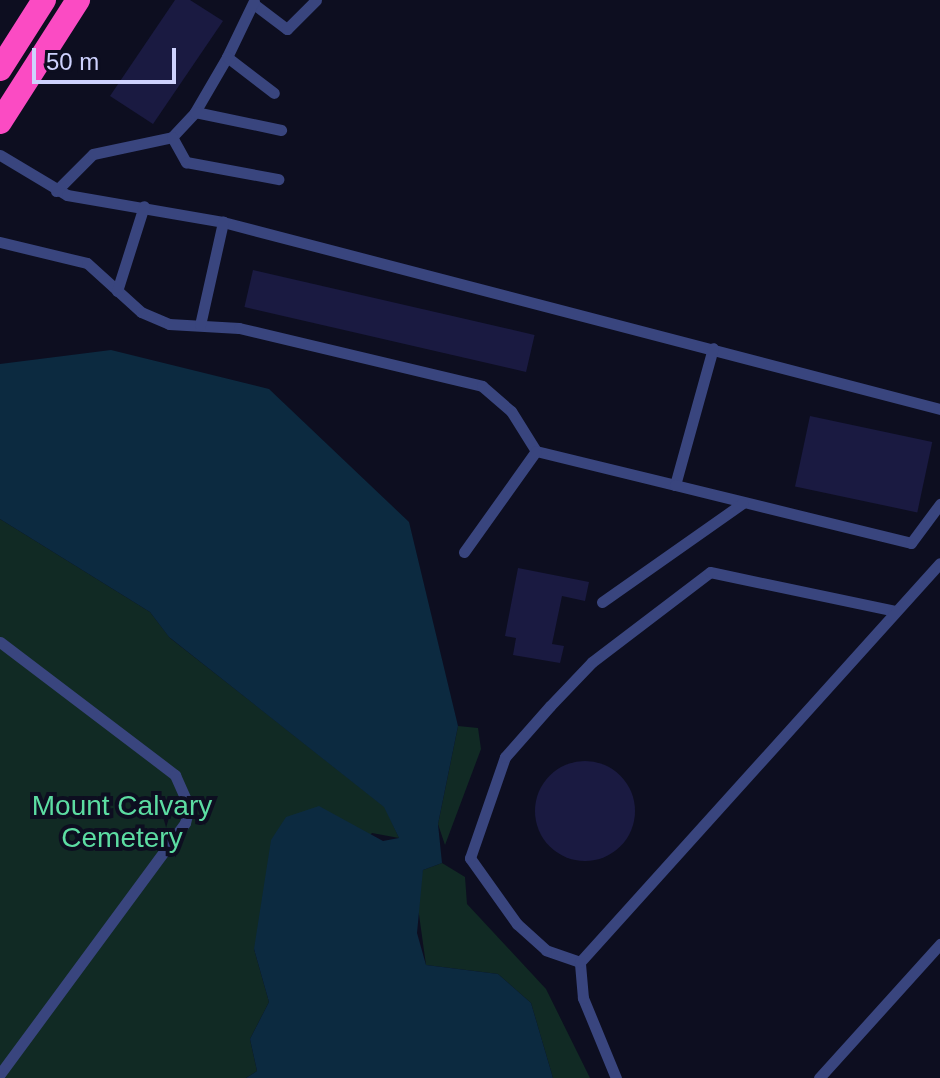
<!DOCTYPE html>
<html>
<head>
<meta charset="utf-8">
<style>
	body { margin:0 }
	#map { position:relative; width:940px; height:1078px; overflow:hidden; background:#0d0e20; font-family:Helvetica,sans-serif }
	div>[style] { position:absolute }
	.green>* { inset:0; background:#112a24 }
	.water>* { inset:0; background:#0c2a40 }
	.building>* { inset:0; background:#1a1a41; transform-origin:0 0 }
	.round { border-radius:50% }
	.lane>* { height:11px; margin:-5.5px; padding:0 5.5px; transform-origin:5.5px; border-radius:5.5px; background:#39457e }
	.highway>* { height:24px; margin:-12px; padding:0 12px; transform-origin:12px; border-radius:12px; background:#fb4bc3 }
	span { translate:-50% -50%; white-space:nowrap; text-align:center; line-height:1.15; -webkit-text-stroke:8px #0d0e20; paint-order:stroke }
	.park-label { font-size:28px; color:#5cdca2 }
	.scale { position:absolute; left:32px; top:48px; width:144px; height:36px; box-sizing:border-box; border:4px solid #ced2fe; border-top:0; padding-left:10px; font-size:24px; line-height:28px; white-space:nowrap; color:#ced2fe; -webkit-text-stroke:6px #0d0e20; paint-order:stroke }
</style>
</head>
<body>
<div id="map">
	<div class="green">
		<i style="clip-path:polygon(0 519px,150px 612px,170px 638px,385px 807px,399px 838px,372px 833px,254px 949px,269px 1002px,250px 1039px,257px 1071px,246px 1078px,0 1078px)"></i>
		<i style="clip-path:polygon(458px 726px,478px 728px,481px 749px,445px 845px,438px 824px)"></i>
		<i style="clip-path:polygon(442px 863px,465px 877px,467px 904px,546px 989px,590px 1078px,553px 1078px,531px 1003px,498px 974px,426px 965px,416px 893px,423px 870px)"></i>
	</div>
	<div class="water">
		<i style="clip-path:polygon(111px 350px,269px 389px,409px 522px,458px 726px,438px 824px,442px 863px,423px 870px,417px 933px,426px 965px,498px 974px,531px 1003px,553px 1078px,246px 1078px,257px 1071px,250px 1039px,269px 1002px,254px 949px,271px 840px,286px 817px,319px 806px,383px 841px,399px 838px,384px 807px,169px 637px,150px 612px,0 519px,0 364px)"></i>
	</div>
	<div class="building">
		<i style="clip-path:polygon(175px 0,190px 0,223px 21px,153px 124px,110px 96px)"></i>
		<i style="left:253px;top:270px;width:289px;height:38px;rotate:13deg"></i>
		<i style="left:810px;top:416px;width:125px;height:72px;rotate:12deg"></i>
		<i style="clip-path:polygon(518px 568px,589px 582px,585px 601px,562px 596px,552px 644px,564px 646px,560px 663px,513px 655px,516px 638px,505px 636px)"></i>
		<i class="round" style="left:535px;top:761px;width:100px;height:100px"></i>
	</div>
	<div class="lane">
		<i style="left:255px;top:5px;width:40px;rotate:37deg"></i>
		<i style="left:287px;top:29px;width:41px;rotate:-45deg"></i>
		<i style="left:227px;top:57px;width:62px;rotate:-64.3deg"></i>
		<i style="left:195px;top:112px;width:64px;rotate:-59.8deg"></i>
		<i style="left:227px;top:57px;width:59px;rotate:37.5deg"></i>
		<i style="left:172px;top:137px;width:34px;rotate:-47deg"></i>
		<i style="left:195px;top:112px;width:88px;rotate:11.8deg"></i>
		<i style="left:0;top:155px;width:78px;rotate:30.8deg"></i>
		<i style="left:67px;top:195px;width:158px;rotate:9.8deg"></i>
		<i style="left:223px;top:222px;width:741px;rotate:14.62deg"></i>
		<i style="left:56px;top:191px;width:52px;rotate:-45deg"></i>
		<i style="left:93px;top:154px;width:81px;rotate:-12.1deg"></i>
		<i style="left:172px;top:137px;width:29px;rotate:61deg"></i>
		<i style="left:186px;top:162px;width:94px;rotate:10.5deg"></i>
		<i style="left:0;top:242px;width:89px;rotate:13.6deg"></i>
		<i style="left:87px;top:263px;width:73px;rotate:42.2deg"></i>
		<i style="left:141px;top:312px;width:30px;rotate:23deg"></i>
		<i style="left:169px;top:324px;width:70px;rotate:3.3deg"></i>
		<i style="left:239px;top:328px;width:250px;rotate:13.4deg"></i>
		<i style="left:482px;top:386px;width:38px;rotate:41deg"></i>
		<i style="left:511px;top:411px;width:47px;rotate:58deg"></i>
		<i style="left:536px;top:451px;width:143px;rotate:13.7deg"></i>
		<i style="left:675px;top:485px;width:142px;rotate:-74.5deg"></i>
		<i style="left:117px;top:291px;width:89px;rotate:-72.4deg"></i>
		<i style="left:200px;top:325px;width:106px;rotate:-77.4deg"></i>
		<i style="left:675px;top:485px;width:243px;rotate:13.8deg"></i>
		<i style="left:911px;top:543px;width:49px;rotate:-53.4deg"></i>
		<i style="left:464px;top:552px;width:124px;rotate:-54.5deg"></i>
		<i style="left:602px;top:602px;width:172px;rotate:-35.1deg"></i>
		<i style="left:0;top:642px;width:220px;rotate:37.2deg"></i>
		<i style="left:175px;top:775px;width:35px;rotate:66deg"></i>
		<i style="left:189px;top:807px;width:16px;rotate:104deg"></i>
		<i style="left:185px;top:823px;width:312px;rotate:126.4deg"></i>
		<i style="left:580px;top:962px;width:36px;rotate:-161deg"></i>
		<i style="left:546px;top:950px;width:39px;rotate:-138deg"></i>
		<i style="left:517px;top:924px;width:81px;rotate:-125.5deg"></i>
		<i style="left:470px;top:858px;width:107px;rotate:-70.9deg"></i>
		<i style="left:505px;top:757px;width:68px;rotate:-48.6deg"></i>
		<i style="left:550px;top:706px;width:61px;rotate:-46.3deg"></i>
		<i style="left:592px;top:662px;width:148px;rotate:-37.3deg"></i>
		<i style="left:710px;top:572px;width:189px;rotate:11.9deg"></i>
		<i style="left:616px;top:1078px;width:87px;rotate:-112.4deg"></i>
		<i style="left:583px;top:998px;width:36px;rotate:-95deg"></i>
		<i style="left:580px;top:962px;width:537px;rotate:-47.94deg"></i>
		<i style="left:819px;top:1078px;width:181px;rotate:-47.9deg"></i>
	</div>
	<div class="highway">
		<i style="left:0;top:69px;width:82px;rotate:-57.5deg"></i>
		<i style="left:0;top:122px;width:145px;rotate:-57.4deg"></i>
	</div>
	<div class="park-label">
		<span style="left:122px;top:822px">Mount Calvary<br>Cemetery</span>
	</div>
	<div class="scale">50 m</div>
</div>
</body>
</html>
